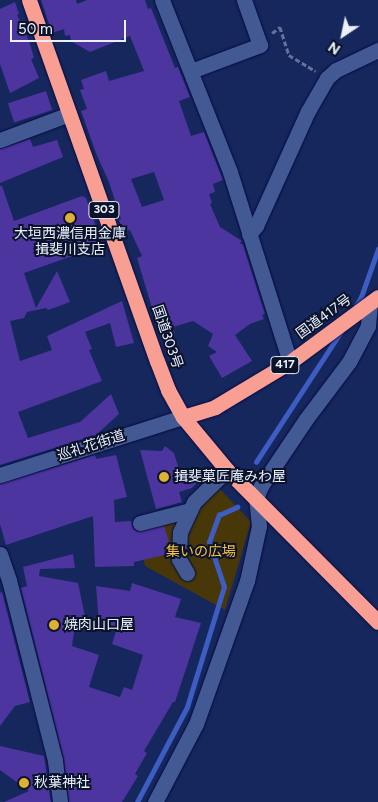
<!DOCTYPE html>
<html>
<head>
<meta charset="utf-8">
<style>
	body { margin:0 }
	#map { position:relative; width:378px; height:802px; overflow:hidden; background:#16275d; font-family:Figtree,"Noto Sans JP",sans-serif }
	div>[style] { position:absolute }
	.green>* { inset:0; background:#483709 }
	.stream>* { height:4.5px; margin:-2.25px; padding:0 2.25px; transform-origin:2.25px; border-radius:2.25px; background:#3d5dc3 }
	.building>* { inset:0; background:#4c359f; transform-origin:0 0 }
	.path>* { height:2.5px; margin-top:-1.25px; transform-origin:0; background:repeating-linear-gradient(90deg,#667299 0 5px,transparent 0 7.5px) }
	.roads { filter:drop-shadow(0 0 1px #040b40) drop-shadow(0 0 1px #040b40) }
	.minor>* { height:15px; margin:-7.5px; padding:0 7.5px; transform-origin:7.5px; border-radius:7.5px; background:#435994 }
	.highway>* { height:15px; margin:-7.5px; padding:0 7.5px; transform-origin:7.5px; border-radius:7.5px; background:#f99e93 }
	.dots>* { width:14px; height:14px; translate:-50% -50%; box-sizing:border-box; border:2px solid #0b132b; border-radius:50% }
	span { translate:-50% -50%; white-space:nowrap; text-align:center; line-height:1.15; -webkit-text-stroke:4px #0b132b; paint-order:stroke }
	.shield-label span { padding:1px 4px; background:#0b132b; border:1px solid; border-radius:4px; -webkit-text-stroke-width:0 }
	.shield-label { font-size:12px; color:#eaf0fe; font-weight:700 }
	.poi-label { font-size:14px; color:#eaf0fe }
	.left { translate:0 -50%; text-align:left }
	.street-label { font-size:14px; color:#eaf0fe }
	.park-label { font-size:14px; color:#f6c43c }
	.north { position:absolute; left:318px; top:10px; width:50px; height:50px; -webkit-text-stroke:4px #0b132b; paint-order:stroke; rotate:214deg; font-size:14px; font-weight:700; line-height:20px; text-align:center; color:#eaf0fe }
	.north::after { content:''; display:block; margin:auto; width:18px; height:22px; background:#eaf0fe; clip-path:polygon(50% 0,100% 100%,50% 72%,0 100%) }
	.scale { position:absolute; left:10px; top:20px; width:116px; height:22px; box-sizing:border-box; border:2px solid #eaf0fe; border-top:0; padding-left:6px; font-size:15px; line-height:18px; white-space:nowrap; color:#eaf0fe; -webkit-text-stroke:4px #0b132b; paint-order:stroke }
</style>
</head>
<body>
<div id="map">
	<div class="green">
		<i style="clip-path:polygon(219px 488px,251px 522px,225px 610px,145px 566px,138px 528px,204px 499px)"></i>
	</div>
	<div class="stream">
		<i style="left:355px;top:307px;width:12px;rotate:-59deg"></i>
		<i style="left:361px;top:297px;width:51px;rotate:-70.5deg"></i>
		<i style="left:256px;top:462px;width:154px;rotate:-56.9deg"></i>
		<i style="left:137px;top:802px;width:107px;rotate:-62.2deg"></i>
		<i style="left:187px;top:707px;width:126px;rotate:-72.9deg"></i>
		<i style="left:224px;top:587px;width:47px;rotate:-108.4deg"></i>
		<i style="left:209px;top:542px;width:29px;rotate:-70deg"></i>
		<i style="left:219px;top:515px;width:20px;rotate:-24deg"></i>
	</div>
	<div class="building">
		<i style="clip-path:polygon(evenodd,41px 0,76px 0,77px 4px,87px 0,145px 0,148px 9px,151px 8px,175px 68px,178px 67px,190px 97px,179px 101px,191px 136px,204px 132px,223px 180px,213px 184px,215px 192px,209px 194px,212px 203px,210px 204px,220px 227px,242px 241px,240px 243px,243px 245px,265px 314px,262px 315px,264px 319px,250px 324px,235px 335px,252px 361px,222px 378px,209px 356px,217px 352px,208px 346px,213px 334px,193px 321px,173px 327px,175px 334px,161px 338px,137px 258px,142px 256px,130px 230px,123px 232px,119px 220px,121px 219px,109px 182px,96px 153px,81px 111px,87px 109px,80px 90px,84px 89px,81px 80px,106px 71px,109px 81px,144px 71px,130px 36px,90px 52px,71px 41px,70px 35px,65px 36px,64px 29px,52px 33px,41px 0,154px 172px,164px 200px,142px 207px,131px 179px,154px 172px)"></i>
		<i style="clip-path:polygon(15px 2px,19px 14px,17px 15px,29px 41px,34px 58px,31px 59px,39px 78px,10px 93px,0 64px,0 9px)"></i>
		<i style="left:46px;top:91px;width:20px;height:40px;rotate:72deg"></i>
		<i style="clip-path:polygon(30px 139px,33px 147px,57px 140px,63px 157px,0 183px,0 149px)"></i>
		<i style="clip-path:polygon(0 186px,2px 186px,14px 221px,82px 196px,86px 198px,102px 244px,74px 253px,75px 255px,24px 273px,36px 308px,57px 271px,70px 302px,48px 310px,46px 308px,27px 312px,24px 318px,10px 321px,20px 361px,52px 350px,47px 336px,122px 301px,134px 343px,116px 347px,110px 323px,85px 332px,92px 349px,89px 350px,102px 381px,18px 412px,28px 438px,80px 422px,111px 394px,119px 414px,96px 435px,0 465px)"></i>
		<i style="clip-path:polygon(165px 446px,174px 453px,182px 479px,189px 471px,199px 480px,192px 488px,179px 492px,182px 502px,156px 509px,140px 450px,162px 451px)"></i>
		<i style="clip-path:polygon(95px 455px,96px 459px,116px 455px,127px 497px,114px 500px,115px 522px,131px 521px,133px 529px,138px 532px,164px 526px,169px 542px,166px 543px,169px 554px,134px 562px,134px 566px,95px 567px,93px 516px,6px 545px,0 524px,0 484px)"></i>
		<i style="clip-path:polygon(73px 554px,75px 568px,40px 569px,39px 576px,78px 583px,86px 621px,76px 618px,72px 646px,99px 655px,89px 687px,120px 697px,124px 687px,132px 690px,143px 655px,112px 644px,117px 628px,99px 624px,96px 586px,130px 591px,132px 583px,181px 599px,175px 617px,201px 623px,175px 702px,173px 702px,144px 751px,147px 753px,135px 774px,138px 776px,122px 802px,69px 802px,64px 759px,21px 588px,27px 586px,23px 567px)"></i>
		<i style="clip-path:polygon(2px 592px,30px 702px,15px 706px,0 726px,0 593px)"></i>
		<i style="clip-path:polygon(0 746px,44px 756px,51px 802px,4px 802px,29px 791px,0 770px)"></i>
	</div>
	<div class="path">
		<i style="left:272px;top:33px;width:10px;rotate:-37deg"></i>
		<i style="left:280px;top:27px;width:29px;rotate:72deg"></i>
		<i style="left:289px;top:55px;width:31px;rotate:31deg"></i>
	</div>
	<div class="roads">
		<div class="minor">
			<i style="left:162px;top:0;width:185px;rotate:68.4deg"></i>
			<i style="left:230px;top:172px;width:199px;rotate:72.5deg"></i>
			<i style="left:191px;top:71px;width:74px;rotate:-20.6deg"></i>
			<i style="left:260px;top:45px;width:48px;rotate:-109.6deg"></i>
			<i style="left:0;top:140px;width:74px;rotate:-20.6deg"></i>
			<i style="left:249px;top:234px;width:11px;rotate:-49deg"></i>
			<i style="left:256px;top:226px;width:126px;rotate:-65.7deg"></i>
			<i style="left:308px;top:111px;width:38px;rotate:-60deg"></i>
			<i style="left:327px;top:78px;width:12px;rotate:-42deg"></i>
			<i style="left:336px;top:70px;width:47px;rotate:-25.5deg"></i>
			<i style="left:0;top:475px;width:192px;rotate:-17.6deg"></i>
			<i style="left:140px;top:523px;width:52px;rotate:-14.6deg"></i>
			<i style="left:0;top:554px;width:28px;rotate:71deg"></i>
			<i style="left:9px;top:580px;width:187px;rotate:75.7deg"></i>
			<i style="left:55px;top:761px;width:41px;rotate:83deg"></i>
			<i style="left:187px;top:573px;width:16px;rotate:-120deg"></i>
			<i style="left:179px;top:559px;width:27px;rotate:-88deg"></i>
			<i style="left:180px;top:532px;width:33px;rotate:-65deg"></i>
			<i style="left:194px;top:502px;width:46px;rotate:-44.1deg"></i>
			<i style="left:155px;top:802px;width:88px;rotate:-62.3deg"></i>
			<i style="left:196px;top:724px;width:152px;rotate:-70.4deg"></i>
			<i style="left:247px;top:581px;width:56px;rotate:-77.7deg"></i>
			<i style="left:259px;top:526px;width:28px;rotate:-96deg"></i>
			<i style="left:256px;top:498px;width:13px;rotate:-67deg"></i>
			<i style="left:261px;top:486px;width:81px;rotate:-56.1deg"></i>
			<i style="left:306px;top:419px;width:71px;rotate:-53deg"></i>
			<i style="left:349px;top:362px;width:41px;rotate:-62.2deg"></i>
			<i style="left:368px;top:326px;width:23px;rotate:-85deg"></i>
		</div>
		<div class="highway">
			<i style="left:29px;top:0;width:383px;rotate:70.5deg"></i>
			<i style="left:157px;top:361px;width:31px;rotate:69deg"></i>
			<i style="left:168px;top:390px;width:31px;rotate:61deg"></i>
			<i style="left:183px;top:417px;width:69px;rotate:50.3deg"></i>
			<i style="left:227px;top:470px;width:214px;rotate:45.2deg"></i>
			<i style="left:183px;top:417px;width:34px;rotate:-17deg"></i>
			<i style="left:215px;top:407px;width:87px;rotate:-31deg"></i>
			<i style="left:290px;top:362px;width:109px;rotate:-36.5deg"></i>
		</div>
	</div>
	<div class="dots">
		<i style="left:70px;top:218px;background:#dfb034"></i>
		<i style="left:164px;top:477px;background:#dfb034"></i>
		<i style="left:54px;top:625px;background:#dfb034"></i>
		<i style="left:24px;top:783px;background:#dfb034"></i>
	</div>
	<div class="shield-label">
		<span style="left:104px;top:210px">303</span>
		<span style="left:285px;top:365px">417</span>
	</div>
	<div class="poi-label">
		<span style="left:70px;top:242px">大垣西濃信用金庫<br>揖斐川支店</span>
		<span class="left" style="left:174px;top:477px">揖斐菓匠庵みわ屋</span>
		<span class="left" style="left:64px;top:625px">焼肉山口屋</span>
		<span class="left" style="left:34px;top:783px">秋葉神社</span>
	</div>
	<div class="street-label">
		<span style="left:324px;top:317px;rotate:-36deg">国道417号</span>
		<span style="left:167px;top:337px;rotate:71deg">国道303号</span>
		<span style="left:91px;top:446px;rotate:-18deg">巡礼花街道</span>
	</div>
	<div class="park-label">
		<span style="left:201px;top:552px">集いの広場</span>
	</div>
	<div class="north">N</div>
	<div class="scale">50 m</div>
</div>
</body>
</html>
